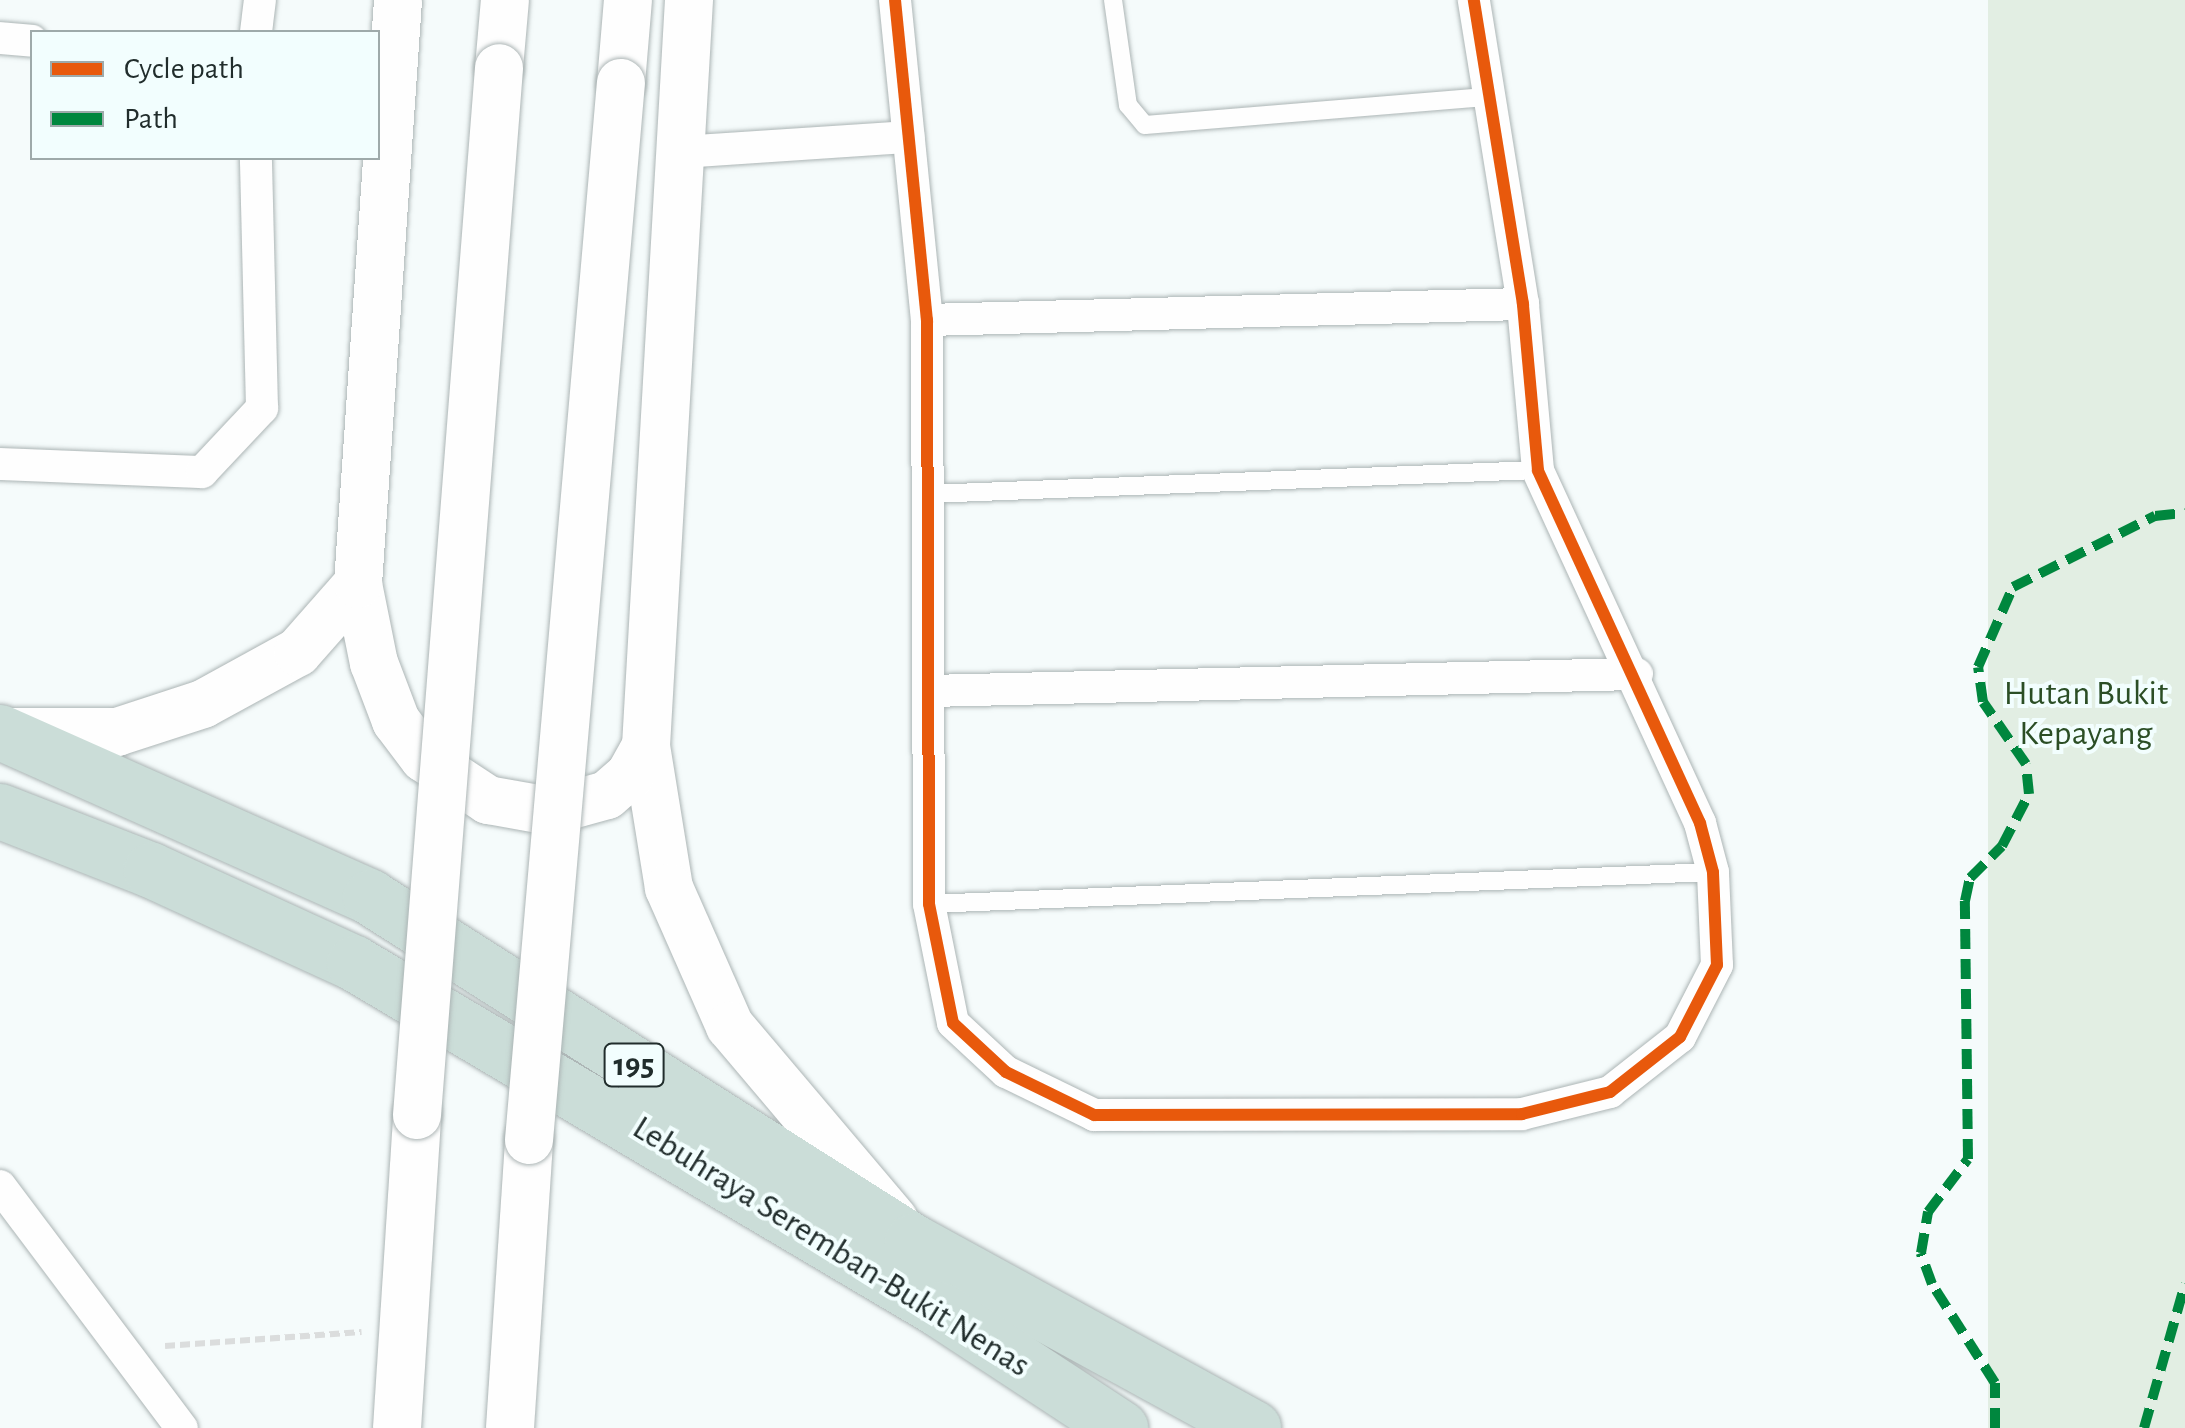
<!DOCTYPE html>
<html>
<head>
<meta charset="utf-8">
<style>
	body { margin:0 }
	#map { position:relative; width:2185px; height:1428px; overflow:hidden; background:#f5fbfb; font-family:"Alegreya Sans",sans-serif }
	div>[style] { position:absolute }
	.green>* { inset:0; background:#e2eee3; transform-origin:0 0 }
	.path>* { height:6px; margin-top:-3px; transform-origin:0; background:repeating-linear-gradient(90deg,#dbdddd 0 10px,transparent 0 15px) }
	.roads { filter:drop-shadow(0 0 2px #acb5b5) drop-shadow(0 0 2px #acb5b5) }
	.lane>* { height:18px; margin:-9px; padding:0 9px; transform-origin:9px; border-radius:9px; background:#fefefe }
	.street>* { height:32px; margin:-16px; padding:0 16px; transform-origin:16px; border-radius:16px; background:#fefefe }
	.secondary>* { height:48px; margin:-24px; padding:0 24px; transform-origin:24px; border-radius:24px; background:#fefefe }
	.highway>* { height:55px; margin:-27.5px; padding:0 27.5px; transform-origin:27.5px; border-radius:27.5px; background:#cbddd8 }
	.bridges { filter:drop-shadow(0 0 2px #acb5b5) drop-shadow(0 0 2px #acb5b5) }
	.secondary-bridge>* { height:48px; margin:-24px; padding:0 24px; transform-origin:24px; border-radius:24px; background:#fefefe }
	.quiet>* { height:10px; margin-top:-5px; transform-origin:0; background:repeating-linear-gradient(90deg,#00873e 0 20px,transparent 0 30px) }
	.cycleway>* { height:12px; margin:-6px; padding:0 6px; transform-origin:6px; border-radius:6px; background:#e8590c }
	span { translate:-50% -50%; white-space:nowrap; text-align:center; line-height:1.15; -webkit-text-stroke:8px #f2fefe; paint-order:stroke }
	.shield-label span { padding:2px 8px; background:#f2fefe; border:2px solid; border-radius:8px; -webkit-text-stroke-width:0 }
	.shield-label { font-size:32px; color:#212d2c; font-weight:700 }
	.park-label { font-size:35px; color:#2b4e25 }
	.street-label { font-size:35px; color:#212d2c }
	.legend { position:absolute; left:30px; top:30px; width:350px; height:130px; box-sizing:border-box; background:#f2fefe; border:2px solid #9eaaaa; margin:0; padding:12px 18px; list-style:none; font-size:30px; color:#212d2c }
	.legend li { display:flex; align-items:center; gap:20px; height:50px }
	.legend b { width:50px; border:2px solid #9eaaaa }
</style>
</head>
<body>
<div id="map">
	<div class="green">
		<i style="left:1988px;top:0;width:197px;height:1428px"></i>
	</div>
	<div class="path">
		<i style="left:165px;top:1346px;width:197px;rotate:-4.1deg"></i>
	</div>
	<div class="roads">
		<div class="lane">
			<i style="left:1113px;top:0;width:106px;rotate:81.9deg"></i>
			<i style="left:1128px;top:105px;width:26px;rotate:50deg"></i>
			<i style="left:1145px;top:125px;width:345px;rotate:-4.7deg"></i>
			<i style="left:929px;top:494px;width:609px;rotate:-2.26deg"></i>
			<i style="left:929px;top:904px;width:785px;rotate:-2.34deg"></i>
		</div>
		<div class="street">
			<i style="left:895px;top:0;width:322px;rotate:84.3deg"></i>
			<i style="left:927px;top:320px;width:584px;rotate:89.8deg"></i>
			<i style="left:929px;top:904px;width:121px;rotate:78.6deg"></i>
			<i style="left:953px;top:1023px;width:72px;rotate:42.8deg"></i>
			<i style="left:1006px;top:1072px;width:98px;rotate:26deg"></i>
			<i style="left:1094px;top:1115px;width:428px;rotate:-0.1deg"></i>
			<i style="left:1522px;top:1114px;width:91px;rotate:-14deg"></i>
			<i style="left:1610px;top:1092px;width:89px;rotate:-38.2deg"></i>
			<i style="left:1680px;top:1037px;width:81px;rotate:-62.8deg"></i>
			<i style="left:1717px;top:965px;width:93px;rotate:-92.5deg"></i>
			<i style="left:1713px;top:872px;width:51px;rotate:-104.9deg"></i>
			<i style="left:1700px;top:823px;width:388px;rotate:-114.7deg"></i>
			<i style="left:1538px;top:470px;width:167px;rotate:-95.2deg"></i>
			<i style="left:1523px;top:304px;width:308px;rotate:-99.2deg"></i>
			<i style="left:256px;top:32px;width:32px;rotate:-83deg"></i>
			<i style="left:0;top:38px;width:32px;rotate:5deg"></i>
			<i style="left:682px;top:152px;width:227px;rotate:-3.8deg"></i>
			<i style="left:927px;top:320px;width:596px;rotate:-1.54deg"></i>
			<i style="left:0;top:464px;width:202px;rotate:2.3deg"></i>
			<i style="left:202px;top:472px;width:88px;rotate:-46.8deg"></i>
			<i style="left:262px;top:408px;width:250px;rotate:-91.4deg"></i>
			<i style="left:929px;top:691px;width:708px;rotate:-1.38deg"></i>
			<i style="left:0;top:1186px;width:303px;rotate:53.1deg"></i>
		</div>
		<div class="secondary">
			<i style="left:689px;top:0;width:747px;rotate:93.3deg"></i>
			<i style="left:646px;top:746px;width:144px;rotate:80.8deg"></i>
			<i style="left:669px;top:888px;width:151px;rotate:66.2deg"></i>
			<i style="left:730px;top:1026px;width:254px;rotate:49.8deg"></i>
			<i style="left:499px;top:68px;width:68px;rotate:-85deg"></i>
			<i style="left:621px;top:83px;width:83px;rotate:-85.2deg"></i>
			<i style="left:358px;top:584px;width:81px;rotate:78.6deg"></i>
			<i style="left:374px;top:663px;width:62px;rotate:69.2deg"></i>
			<i style="left:396px;top:721px;width:46px;rotate:52.9deg"></i>
			<i style="left:424px;top:758px;width:77px;rotate:33.3deg"></i>
			<i style="left:488px;top:800px;width:62px;rotate:10.2deg"></i>
			<i style="left:549px;top:811px;width:60px;rotate:-15.4deg"></i>
			<i style="left:607px;top:795px;width:30px;rotate:-41deg"></i>
			<i style="left:630px;top:775px;width:33px;rotate:-61deg"></i>
			<i style="left:4px;top:732px;width:113px"></i>
			<i style="left:117px;top:732px;width:90px;rotate:-18deg"></i>
			<i style="left:203px;top:704px;width:108px;rotate:-28.7deg"></i>
			<i style="left:298px;top:652px;width:91px;rotate:-48.6deg"></i>
			<i style="left:358px;top:584px;width:585px;rotate:-86.08deg"></i>
			<i style="left:397px;top:1428px;width:314px;rotate:-86.3deg"></i>
			<i style="left:510px;top:1428px;width:289px;rotate:-86.2deg"></i>
		</div>
		<div class="highway">
			<i style="left:0;top:732px;width:405px;rotate:24deg"></i>
			<i style="left:370px;top:897px;width:642px;rotate:32.4deg"></i>
			<i style="left:912px;top:1241px;width:389px;rotate:28.7deg"></i>
			<i style="left:0;top:811px;width:162px;rotate:21.3deg"></i>
			<i style="left:151px;top:870px;width:223px;rotate:24.6deg"></i>
			<i style="left:354px;top:963px;width:680px;rotate:30.6deg"></i>
			<i style="left:939px;top:1309px;width:217px;rotate:33.3deg"></i>
		</div>
	</div>
	<div class="bridges">
		<div class="secondary-bridge">
			<i style="left:417px;top:1115px;width:1050px;rotate:-85.52deg"></i>
			<i style="left:529px;top:1140px;width:1061px;rotate:-85.03deg"></i>
		</div>
	</div>
	<div class="quiet">
		<i style="left:1995px;top:1428px;width:45px;rotate:-90deg"></i>
		<i style="left:1995px;top:1383px;width:117px;rotate:-122.5deg"></i>
		<i style="left:1932px;top:1284px;width:33px;rotate:-110deg"></i>
		<i style="left:1921px;top:1253px;width:42px;rotate:-80.3deg"></i>
		<i style="left:1928px;top:1212px;width:66px;rotate:-53deg"></i>
		<i style="left:1968px;top:1159px;width:258px;rotate:-90.7deg"></i>
		<i style="left:1965px;top:901px;width:24px;rotate:-78deg"></i>
		<i style="left:1970px;top:878px;width:45px;rotate:-45deg"></i>
		<i style="left:2002px;top:846px;width:59px;rotate:-62.6deg"></i>
		<i style="left:2029px;top:794px;width:30px;rotate:-96deg"></i>
		<i style="left:2026px;top:764px;width:75px;rotate:-124.7deg"></i>
		<i style="left:1983px;top:702px;width:35px;rotate:-98deg"></i>
		<i style="left:1978px;top:667px;width:87px;rotate:-66.4deg"></i>
		<i style="left:2013px;top:587px;width:159px;rotate:-26.6deg"></i>
		<i style="left:2155px;top:516px;width:30px;rotate:-6deg"></i>
		<i style="left:2144px;top:1428px;width:150px;rotate:-74.1deg"></i>
	</div>
	<div class="cycleway">
		<i style="left:895px;top:0;width:322px;rotate:84.3deg"></i>
		<i style="left:927px;top:320px;width:584px;rotate:89.8deg"></i>
		<i style="left:929px;top:904px;width:121px;rotate:78.6deg"></i>
		<i style="left:953px;top:1023px;width:72px;rotate:42.8deg"></i>
		<i style="left:1006px;top:1072px;width:98px;rotate:26deg"></i>
		<i style="left:1094px;top:1115px;width:428px;rotate:-0.1deg"></i>
		<i style="left:1522px;top:1114px;width:91px;rotate:-14deg"></i>
		<i style="left:1610px;top:1092px;width:89px;rotate:-38.2deg"></i>
		<i style="left:1680px;top:1037px;width:81px;rotate:-62.8deg"></i>
		<i style="left:1717px;top:965px;width:93px;rotate:-92.5deg"></i>
		<i style="left:1713px;top:872px;width:51px;rotate:-104.9deg"></i>
		<i style="left:1700px;top:823px;width:388px;rotate:-114.7deg"></i>
		<i style="left:1538px;top:470px;width:167px;rotate:-95.2deg"></i>
		<i style="left:1523px;top:304px;width:308px;rotate:-99.2deg"></i>
	</div>
	<div class="shield-label">
		<span style="left:634px;top:1065px">195</span>
	</div>
	<div class="park-label">
		<span style="left:2086px;top:714px">Hutan Bukit<br>Kepayang</span>
	</div>
	<div class="street-label">
		<span style="left:831px;top:1247px;rotate:32deg">Lebuhraya Seremban-Bukit Nenas</span>
	</div>
	<ul class="legend">
	<li><b style="height:12px;background:#e8590c"></b>Cycle path</li>
	<li><b style="height:12px;background:#00873e"></b>Path</li>
	</ul>
</div>
</body>
</html>
